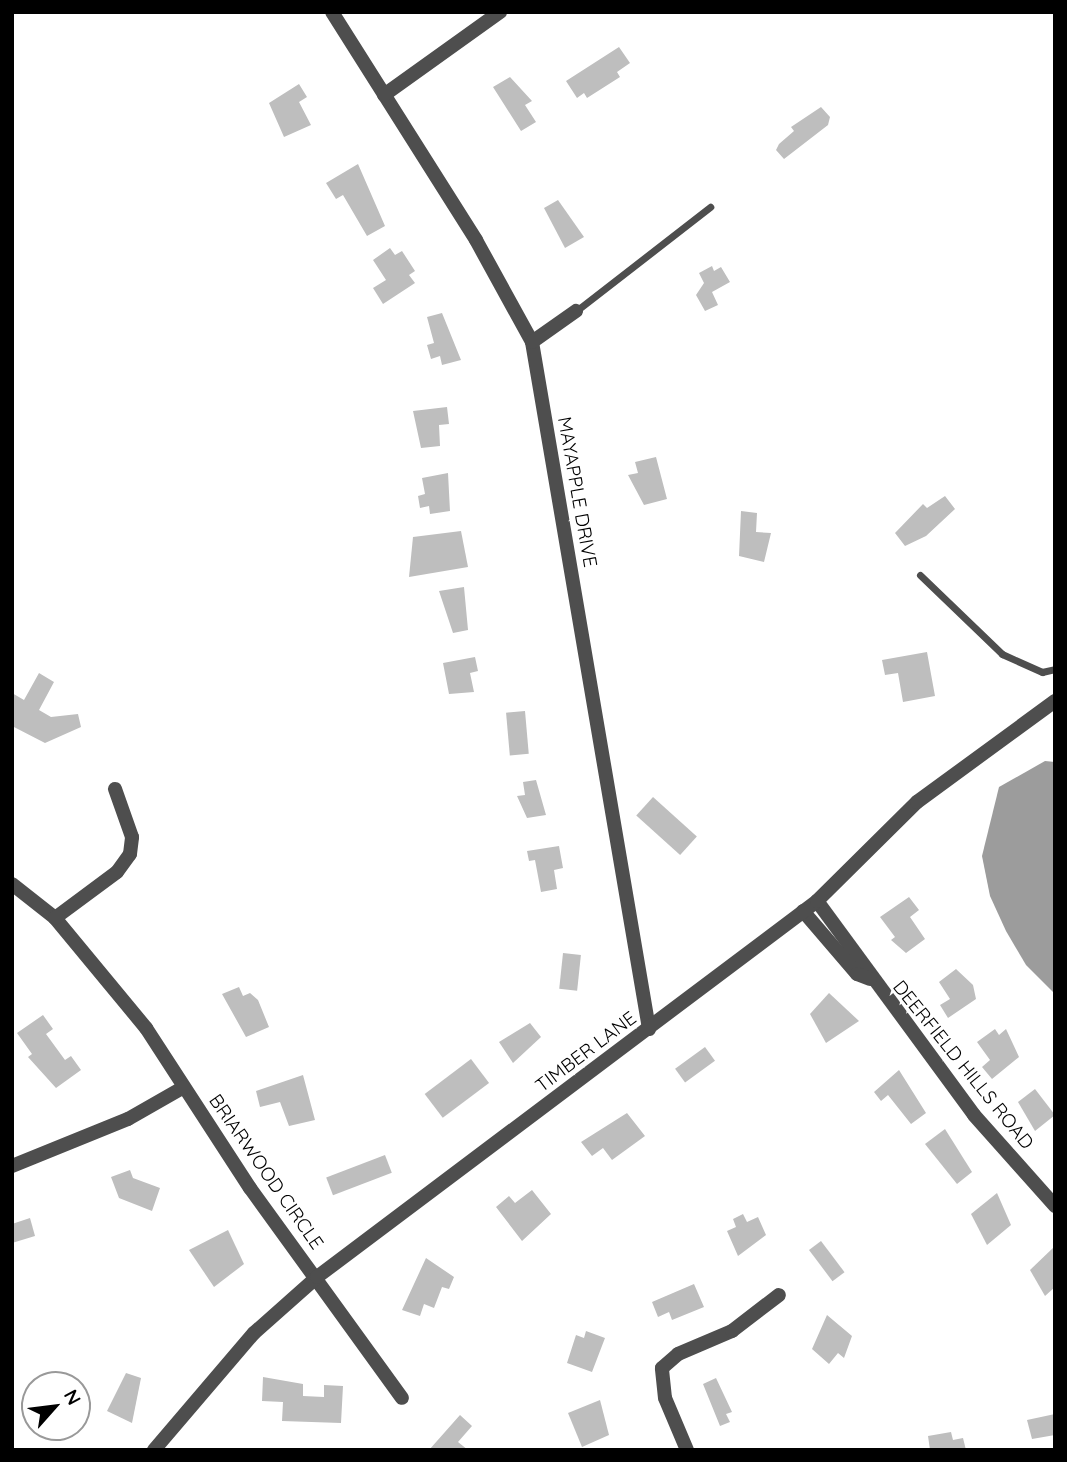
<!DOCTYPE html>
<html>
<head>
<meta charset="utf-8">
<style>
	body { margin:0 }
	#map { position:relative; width:1067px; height:1462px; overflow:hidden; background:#fff; font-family:Quicksand,sans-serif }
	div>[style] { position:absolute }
	.water>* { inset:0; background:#9c9c9c }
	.building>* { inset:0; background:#bebebe; transform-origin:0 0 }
	.lane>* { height:7px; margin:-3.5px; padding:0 3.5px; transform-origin:3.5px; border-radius:3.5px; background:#4e4e4e }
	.street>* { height:14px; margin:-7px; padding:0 7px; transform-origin:7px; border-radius:7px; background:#4e4e4e }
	span { translate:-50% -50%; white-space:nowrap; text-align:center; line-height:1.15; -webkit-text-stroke:5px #fff; paint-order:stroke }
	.street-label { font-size:19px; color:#000 }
	.frame { position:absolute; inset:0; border:14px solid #000; pointer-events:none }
	.north { position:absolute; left:21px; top:1371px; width:70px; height:70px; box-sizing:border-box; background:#fff; border:2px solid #999; border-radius:50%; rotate:62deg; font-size:19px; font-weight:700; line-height:28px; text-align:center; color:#000 }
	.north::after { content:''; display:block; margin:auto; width:24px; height:32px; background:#000; clip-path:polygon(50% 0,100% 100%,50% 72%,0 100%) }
</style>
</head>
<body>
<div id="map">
	<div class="water">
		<i style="clip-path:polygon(1045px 761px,1055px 762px,1055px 994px,1026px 965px,1006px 931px,990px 896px,982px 856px,999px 787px)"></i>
	</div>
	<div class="building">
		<i style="clip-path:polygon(619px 47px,630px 63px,617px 72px,620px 77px,587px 98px,584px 93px,577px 98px,566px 81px)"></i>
		<i style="clip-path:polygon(510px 77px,532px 101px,525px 105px,536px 122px,521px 131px,493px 87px)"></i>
		<i style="clip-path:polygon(299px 84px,307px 97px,299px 102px,311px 125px,284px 137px,269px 103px)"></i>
		<i style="clip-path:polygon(821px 107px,830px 117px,828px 125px,784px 159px,776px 150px,779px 144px,794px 131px,791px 127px)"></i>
		<i style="clip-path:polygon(358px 164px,385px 226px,367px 236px,343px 195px,336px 199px,326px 183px)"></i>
		<i style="clip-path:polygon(558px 200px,584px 237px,565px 248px,544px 208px)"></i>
		<i style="clip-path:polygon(390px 248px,395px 255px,402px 251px,415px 271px,409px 275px,415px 283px,383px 304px,373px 288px,386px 280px,373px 260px)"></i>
		<i style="clip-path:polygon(712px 266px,714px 271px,721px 267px,730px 282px,712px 292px,718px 305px,705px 311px,696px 295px,704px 283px,699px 273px)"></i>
		<i style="clip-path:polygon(442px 313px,461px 360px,442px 365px,440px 356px,431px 359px,427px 345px,434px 343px,427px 317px)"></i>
		<i style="clip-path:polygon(447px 407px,449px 424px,439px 425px,440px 446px,421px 448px,413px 411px)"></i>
		<i style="clip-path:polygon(656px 457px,667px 499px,644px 505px,628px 475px,638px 473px,635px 462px)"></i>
		<i style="clip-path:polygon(448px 473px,450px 511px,430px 514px,429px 506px,420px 508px,418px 496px,425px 494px,422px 478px)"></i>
		<i style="clip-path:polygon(945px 496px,955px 509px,926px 536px,905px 546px,895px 533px,923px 504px,927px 508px)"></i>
		<i style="clip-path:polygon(741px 511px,757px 513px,756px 532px,771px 533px,764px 562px,739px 556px)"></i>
		<i style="clip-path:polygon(461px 531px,468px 567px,409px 577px,413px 537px)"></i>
		<i style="clip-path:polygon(464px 587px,468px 630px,453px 633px,439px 591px)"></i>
		<i style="clip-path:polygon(927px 652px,935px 696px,903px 702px,898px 673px,885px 675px,882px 660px)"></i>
		<i style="clip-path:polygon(475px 657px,478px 671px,470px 673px,474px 692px,449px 694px,443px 663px)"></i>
		<i style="clip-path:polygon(39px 673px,54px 682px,39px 710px,51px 717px,78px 714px,81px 727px,45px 743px,12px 726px,12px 693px,24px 700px)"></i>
		<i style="left:525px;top:711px;width:43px;height:19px;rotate:85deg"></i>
		<i style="clip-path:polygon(536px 780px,546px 815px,527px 818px,517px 796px,525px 795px,523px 782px)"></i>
		<i style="left:653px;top:797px;width:59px;height:25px;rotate:42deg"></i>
		<i style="clip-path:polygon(559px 846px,563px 868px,554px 870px,557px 889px,541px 892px,535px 860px,529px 861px,527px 851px)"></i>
		<i style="clip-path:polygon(909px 897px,919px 910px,910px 917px,925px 939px,906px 953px,891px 940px,895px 937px,880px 917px)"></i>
		<i style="left:563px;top:953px;width:18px;height:36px;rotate:6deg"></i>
		<i style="clip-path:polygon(956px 969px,973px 985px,976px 999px,948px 1018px,940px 1005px,950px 999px,939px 982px)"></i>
		<i style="clip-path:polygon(239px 987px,243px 996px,250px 993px,258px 1000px,269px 1027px,246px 1037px,222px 994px)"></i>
		<i style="clip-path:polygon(829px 993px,859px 1021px,826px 1043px,810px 1014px)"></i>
		<i style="clip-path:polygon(43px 1015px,53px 1029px,46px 1034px,65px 1060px,71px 1056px,81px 1070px,56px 1088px,28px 1057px,32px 1054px,17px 1033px)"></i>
		<i style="clip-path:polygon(530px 1023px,541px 1037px,513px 1063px,499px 1042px)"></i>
		<i style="clip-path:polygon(995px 1029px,999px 1035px,1006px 1029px,1019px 1057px,992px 1079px,982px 1067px,990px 1060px,977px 1042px)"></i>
		<i style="left:705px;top:1047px;width:17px;height:37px;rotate:54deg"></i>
		<i style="left:471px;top:1059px;width:30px;height:58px;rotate:53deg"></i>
		<i style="clip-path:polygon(899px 1070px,926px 1113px,911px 1124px,888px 1095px,881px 1101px,874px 1092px)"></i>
		<i style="clip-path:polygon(303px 1075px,315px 1120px,289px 1126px,280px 1102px,260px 1107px,256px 1091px)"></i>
		<i style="clip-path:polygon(1035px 1089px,1055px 1115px,1035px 1131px,1018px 1102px)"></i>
		<i style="clip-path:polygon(627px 1113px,645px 1136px,612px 1160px,603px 1148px,592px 1156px,581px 1142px)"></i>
		<i style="clip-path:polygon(945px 1129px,972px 1172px,957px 1184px,925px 1144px)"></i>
		<i style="left:385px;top:1155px;width:19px;height:63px;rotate:69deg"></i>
		<i style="clip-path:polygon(130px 1170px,133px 1178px,160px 1188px,152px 1211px,119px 1198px,111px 1177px)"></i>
		<i style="clip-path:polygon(532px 1190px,551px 1214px,522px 1241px,496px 1207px,509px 1196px,515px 1203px)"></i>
		<i style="clip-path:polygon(997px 1193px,1011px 1225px,987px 1245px,971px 1214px)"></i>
		<i style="clip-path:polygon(743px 1214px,747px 1222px,758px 1217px,766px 1235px,738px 1256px,727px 1231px,736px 1227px,733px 1219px)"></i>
		<i style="clip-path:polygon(30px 1218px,35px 1236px,12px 1243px,12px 1224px)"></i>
		<i style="clip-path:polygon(228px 1230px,244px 1264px,214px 1287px,189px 1250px)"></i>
		<i style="left:821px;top:1241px;width:39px;height:15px;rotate:53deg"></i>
		<i style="clip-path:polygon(1055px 1246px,1055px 1287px,1045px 1296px,1030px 1270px)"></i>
		<i style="clip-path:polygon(426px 1258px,454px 1277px,449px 1289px,442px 1287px,434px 1308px,424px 1304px,420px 1316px,402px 1310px)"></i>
		<i style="clip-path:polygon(694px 1284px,704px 1307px,672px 1320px,669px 1312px,658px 1317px,652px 1302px)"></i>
		<i style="clip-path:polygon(827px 1315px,852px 1336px,844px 1358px,838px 1353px,829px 1364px,812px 1349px)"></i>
		<i style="clip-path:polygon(586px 1331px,605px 1338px,592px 1372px,567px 1363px,576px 1335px,584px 1338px)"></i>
		<i style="clip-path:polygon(126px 1373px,141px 1378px,132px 1423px,107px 1411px)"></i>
		<i style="clip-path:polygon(263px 1377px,303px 1384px,303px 1396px,324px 1397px,324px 1385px,343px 1386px,341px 1423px,282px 1421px,283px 1402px,262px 1401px)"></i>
		<i style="clip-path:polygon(716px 1378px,732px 1412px,726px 1414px,730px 1422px,720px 1426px,703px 1384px)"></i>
		<i style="clip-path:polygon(600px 1400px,609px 1435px,582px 1447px,568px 1413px)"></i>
		<i style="clip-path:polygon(1055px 1414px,1055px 1435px,1032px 1439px,1027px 1420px)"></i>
		<i style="clip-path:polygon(460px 1415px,472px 1426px,458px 1442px,468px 1450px,429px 1450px)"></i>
		<i style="clip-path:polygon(951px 1432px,953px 1440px,963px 1438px,966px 1450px,930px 1450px,928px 1436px)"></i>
	</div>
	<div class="lane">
		<i style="left:576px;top:311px;width:170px;rotate:-37.8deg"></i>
		<i style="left:920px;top:575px;width:114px;rotate:43.9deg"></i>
		<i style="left:1002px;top:654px;width:44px;rotate:24.2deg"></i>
		<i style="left:1042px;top:672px;width:13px;rotate:-13deg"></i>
	</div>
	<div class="street">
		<i style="left:332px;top:12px;width:270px;rotate:57.7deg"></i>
		<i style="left:476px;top:240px;width:116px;rotate:61.2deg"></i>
		<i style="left:532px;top:342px;width:697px;rotate:80.33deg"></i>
		<i style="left:384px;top:95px;width:143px;rotate:-35.6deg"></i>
		<i style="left:532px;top:342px;width:54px;rotate:-35.2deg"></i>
		<i style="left:12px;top:884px;width:55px;rotate:38.3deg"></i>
		<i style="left:55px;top:918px;width:143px;rotate:50.4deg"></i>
		<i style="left:146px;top:1028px;width:191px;rotate:57deg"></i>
		<i style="left:250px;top:1188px;width:259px;rotate:54.1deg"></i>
		<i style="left:817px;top:901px;width:265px;rotate:53.7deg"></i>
		<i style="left:974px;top:1115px;width:122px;rotate:48.3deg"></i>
		<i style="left:803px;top:911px;width:83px;rotate:49.4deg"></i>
		<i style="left:857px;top:974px;width:14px;rotate:21deg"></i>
		<i style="left:55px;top:918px;width:77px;rotate:-36.6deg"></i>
		<i style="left:117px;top:872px;width:22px;rotate:-54deg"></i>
		<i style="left:130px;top:854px;width:17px;rotate:-83deg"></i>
		<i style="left:132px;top:837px;width:51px;rotate:-109.5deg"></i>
		<i style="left:12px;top:1166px;width:125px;rotate:-22.1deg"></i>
		<i style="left:128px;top:1119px;width:64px;rotate:-29.7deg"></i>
		<i style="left:154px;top:1450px;width:154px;rotate:-49.5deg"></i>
		<i style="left:254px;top:1333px;width:84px;rotate:-41.6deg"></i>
		<i style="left:317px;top:1277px;width:626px;rotate:-36.94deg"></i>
		<i style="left:817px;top:901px;width:141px;rotate:-44.7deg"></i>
		<i style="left:917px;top:802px;width:171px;rotate:-36.2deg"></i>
		<i style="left:687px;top:1450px;width:56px;rotate:-112.9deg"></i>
		<i style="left:665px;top:1398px;width:30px;rotate:-96deg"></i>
		<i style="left:662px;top:1368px;width:21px;rotate:-41deg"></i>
		<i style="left:678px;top:1354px;width:59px;rotate:-23.1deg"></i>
		<i style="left:732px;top:1331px;width:59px;rotate:-37.5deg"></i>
	</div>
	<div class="street-label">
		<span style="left:577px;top:492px;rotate:80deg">MAYAPPLE DRIVE</span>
		<span style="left:586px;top:1052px;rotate:-37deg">TIMBER LANE</span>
		<span style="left:963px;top:1065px;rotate:51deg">DEERFIELD HILLS ROAD</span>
		<span style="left:266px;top:1172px;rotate:55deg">BRIARWOOD CIRCLE</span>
	</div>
	<div class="frame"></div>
	<div class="north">N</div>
</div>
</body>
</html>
